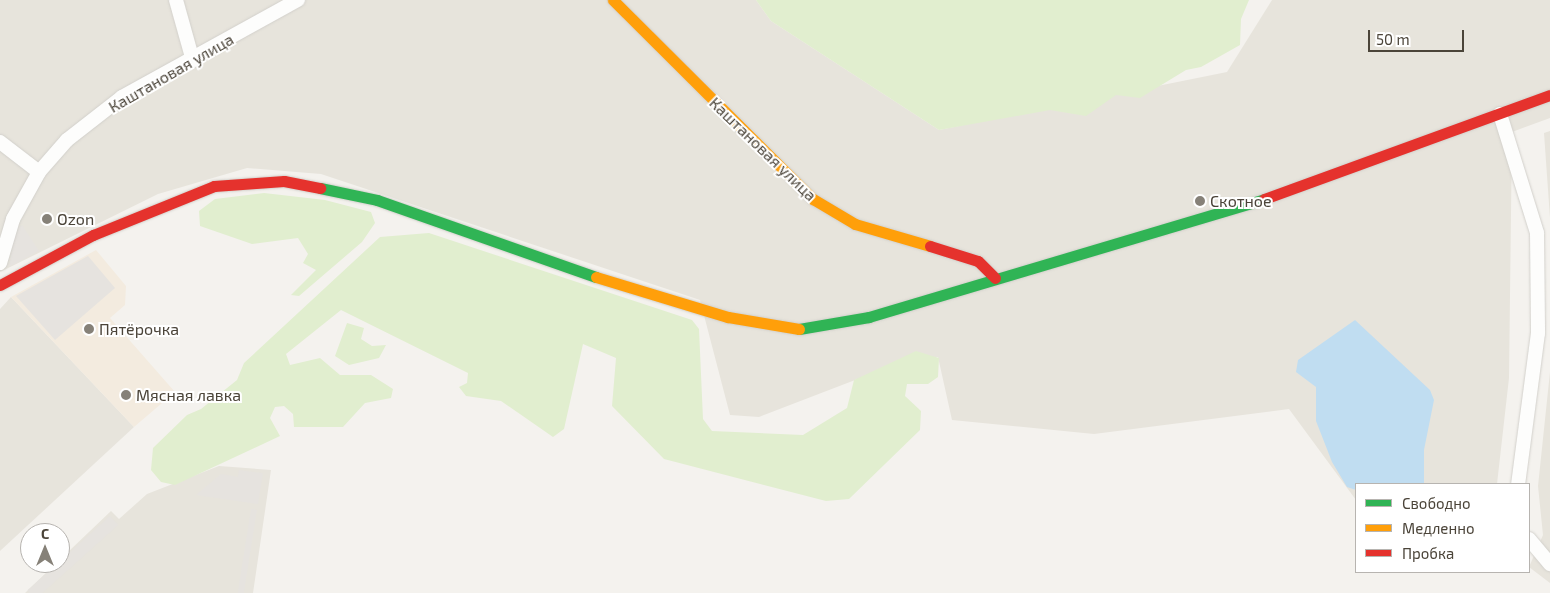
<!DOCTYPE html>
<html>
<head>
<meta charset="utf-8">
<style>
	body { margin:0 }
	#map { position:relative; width:1550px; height:593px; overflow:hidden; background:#f4f2ee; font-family:"Exo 2",sans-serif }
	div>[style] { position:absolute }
	.residential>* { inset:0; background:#e7e4dc }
	.commercial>* { inset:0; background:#f3ebdf }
	.green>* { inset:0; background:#e1eecf }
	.parking>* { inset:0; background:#e6e3df; transform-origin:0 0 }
	.water>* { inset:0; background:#c0ddf1 }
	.roads { filter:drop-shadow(0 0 1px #d2d0cb) drop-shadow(0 0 1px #d2d0cb) }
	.street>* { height:14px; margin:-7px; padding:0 7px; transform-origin:7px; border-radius:7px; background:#fdfdfc }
	.fast>* { height:11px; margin:-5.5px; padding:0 5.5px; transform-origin:5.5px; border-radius:5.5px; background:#30b455 }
	.slow>* { height:11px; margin:-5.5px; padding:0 5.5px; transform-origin:5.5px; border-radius:5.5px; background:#ff9f0a }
	.jam>* { height:11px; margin:-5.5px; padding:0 5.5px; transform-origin:5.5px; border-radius:5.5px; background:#e5322d }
	.dots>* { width:14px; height:14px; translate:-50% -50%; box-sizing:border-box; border:2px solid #fff; border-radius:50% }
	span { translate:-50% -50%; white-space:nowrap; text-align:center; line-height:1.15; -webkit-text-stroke:4px #fff; paint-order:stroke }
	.street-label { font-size:16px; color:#4b4439 }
	.poi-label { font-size:16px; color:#4b4439 }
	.left { translate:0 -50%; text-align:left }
	.legend { position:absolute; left:1355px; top:483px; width:175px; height:90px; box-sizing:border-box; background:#fff; border:1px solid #b7b4b0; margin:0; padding:6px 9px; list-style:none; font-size:15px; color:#4b4439 }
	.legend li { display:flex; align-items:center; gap:10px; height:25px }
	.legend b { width:25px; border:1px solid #b7b4b0 }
	.north { position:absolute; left:20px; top:523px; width:50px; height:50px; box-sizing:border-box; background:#fff; border:1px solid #b7b4b0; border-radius:50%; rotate:0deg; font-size:14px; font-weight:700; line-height:20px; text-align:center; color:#4b4439 }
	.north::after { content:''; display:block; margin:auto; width:18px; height:22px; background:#868178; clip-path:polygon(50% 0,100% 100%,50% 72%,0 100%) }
	.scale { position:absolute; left:1368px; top:30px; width:96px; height:22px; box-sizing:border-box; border:2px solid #4b4439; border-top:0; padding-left:6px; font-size:15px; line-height:18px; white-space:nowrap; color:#4b4439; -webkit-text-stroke:4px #fff; paint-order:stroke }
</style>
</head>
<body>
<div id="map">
	<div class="residential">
		<i style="clip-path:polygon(0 0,756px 0,771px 21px,939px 130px,1227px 72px,1272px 0,1550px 0,1550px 118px,1512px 132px,1509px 378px,1497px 484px,1356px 484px,1356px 500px,1289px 409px,1094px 434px,952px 420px,938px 357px,902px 362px,759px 417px,730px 415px,700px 300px,321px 174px,247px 168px,158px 194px,0 272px)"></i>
		<i style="clip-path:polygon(1550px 131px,1550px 218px,1544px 133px)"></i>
		<i style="clip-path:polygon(11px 297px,134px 427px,0 551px,0 309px)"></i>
		<i style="clip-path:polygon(1550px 372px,1550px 583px,1529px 567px,1543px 535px,1538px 486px)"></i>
		<i style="clip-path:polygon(219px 466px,271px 470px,253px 593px,25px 593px,111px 511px,119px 519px,147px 494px)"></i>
	</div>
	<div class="commercial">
		<i style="clip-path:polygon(96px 250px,126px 286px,125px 305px,110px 318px,175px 392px,134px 427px,11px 297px)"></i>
	</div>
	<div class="green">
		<i style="clip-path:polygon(756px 0,1249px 0,1241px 19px,1240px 45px,1201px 67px,1186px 70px,1140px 98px,1116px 95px,1086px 116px,1050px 110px,939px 130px,771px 21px)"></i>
		<i style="clip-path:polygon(264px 193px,325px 200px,371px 212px,375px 223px,362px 242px,299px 296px,291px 295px,316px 270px,303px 263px,308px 254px,298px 238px,252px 244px,200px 226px,199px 211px,215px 199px)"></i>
		<i style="clip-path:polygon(429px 233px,692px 320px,699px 329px,703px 419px,712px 431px,803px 435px,847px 408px,854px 380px,916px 351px,939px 358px,938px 377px,928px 384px,907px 384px,905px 396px,921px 411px,920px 430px,849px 499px,826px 501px,664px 459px,612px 406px,616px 358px,583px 344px,564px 429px,553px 437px,501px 401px,466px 396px,459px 387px,467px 383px,468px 373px,341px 310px,286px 354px,290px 365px,320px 358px,340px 375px,371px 375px,393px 389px,391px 398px,365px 403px,343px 427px,294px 427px,293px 414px,284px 406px,275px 407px,270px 418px,280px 436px,175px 485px,161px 482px,151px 470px,153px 448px,187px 415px,201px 409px,237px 380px,244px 363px,380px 237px)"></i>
		<i style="clip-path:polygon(347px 323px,364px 328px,361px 339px,372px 346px,386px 345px,379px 358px,349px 365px,335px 356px)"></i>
	</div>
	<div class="parking">
		<i style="clip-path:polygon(22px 225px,39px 251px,9px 267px,15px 233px)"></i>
		<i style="clip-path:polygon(88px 256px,115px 288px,55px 340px,16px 296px)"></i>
		<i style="clip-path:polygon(239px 470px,263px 473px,258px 504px,196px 495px,221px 474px,238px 477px)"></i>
		<i style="left:251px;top:509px;width:6px;height:85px;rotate:9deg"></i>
		<i style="left:110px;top:516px;width:12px;height:111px;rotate:48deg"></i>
	</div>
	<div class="water">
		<i style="clip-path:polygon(1355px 320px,1430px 390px,1434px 400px,1424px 450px,1424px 484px,1356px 484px,1356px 490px,1347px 487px,1332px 462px,1316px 421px,1316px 387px,1296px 372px,1298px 360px)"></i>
	</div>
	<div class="roads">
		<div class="street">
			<i style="left:176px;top:0;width:63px;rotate:74.4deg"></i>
			<i style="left:1500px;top:114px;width:125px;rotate:72.7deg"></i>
			<i style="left:1537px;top:233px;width:100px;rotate:89.4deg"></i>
			<i style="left:1538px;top:333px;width:152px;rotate:97.5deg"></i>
			<i style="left:0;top:142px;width:49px;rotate:37.6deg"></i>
			<i style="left:0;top:263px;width:46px;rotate:-73.5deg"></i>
			<i style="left:13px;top:219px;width:54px;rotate:-61deg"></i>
			<i style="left:39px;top:172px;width:43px;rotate:-48.8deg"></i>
			<i style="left:67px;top:140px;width:70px;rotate:-38deg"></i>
			<i style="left:122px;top:97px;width:201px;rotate:-28.9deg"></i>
			<i style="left:1529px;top:539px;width:33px;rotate:50deg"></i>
		</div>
		<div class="fast">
			<i style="left:320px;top:188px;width:58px;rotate:11.9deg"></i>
			<i style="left:377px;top:200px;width:232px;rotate:19.4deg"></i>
			<i style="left:799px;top:329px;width:71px;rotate:-9.7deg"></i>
			<i style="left:869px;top:317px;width:412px;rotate:-16.6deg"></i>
		</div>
		<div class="slow">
			<i style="left:613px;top:0;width:282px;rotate:44.9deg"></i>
			<i style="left:813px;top:199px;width:49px;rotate:30.8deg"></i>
			<i style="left:855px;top:224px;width:78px;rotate:16.3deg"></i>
			<i style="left:596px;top:277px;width:138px;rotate:16.9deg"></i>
			<i style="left:728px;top:317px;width:72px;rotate:9.6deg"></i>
		</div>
		<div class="jam">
			<i style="left:1264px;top:199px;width:304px;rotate:-20deg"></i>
			<i style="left:930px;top:246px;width:50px;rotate:17.4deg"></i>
			<i style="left:978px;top:261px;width:24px;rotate:45deg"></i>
			<i style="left:0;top:285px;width:106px;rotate:-28.3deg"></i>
			<i style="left:93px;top:235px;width:131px;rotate:-22deg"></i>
			<i style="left:214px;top:186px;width:70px;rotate:-4.1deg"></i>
			<i style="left:284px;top:181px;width:37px;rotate:11deg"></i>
		</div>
	</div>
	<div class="dots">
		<i style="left:1200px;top:201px;background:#868178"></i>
		<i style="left:47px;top:219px;background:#868178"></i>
		<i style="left:89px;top:329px;background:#868178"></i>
		<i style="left:126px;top:395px;background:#868178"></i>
	</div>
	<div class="street-label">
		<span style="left:171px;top:73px;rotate:-30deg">Каштановая улица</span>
		<span style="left:763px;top:149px;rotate:44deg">Каштановая улица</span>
	</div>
	<div class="poi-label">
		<span class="left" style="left:1210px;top:201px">Скотное</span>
		<span class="left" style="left:57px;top:219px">Ozon</span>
		<span class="left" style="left:99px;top:329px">Пятёрочка</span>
		<span class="left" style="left:136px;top:395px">Мясная лавка</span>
	</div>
	<ul class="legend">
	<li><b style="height:6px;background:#30b455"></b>Свободно</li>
	<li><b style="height:6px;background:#ff9f0a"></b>Медленно</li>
	<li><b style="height:6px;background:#e5322d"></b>Пробка</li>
	</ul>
	<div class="north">С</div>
	<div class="scale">50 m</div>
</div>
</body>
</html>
